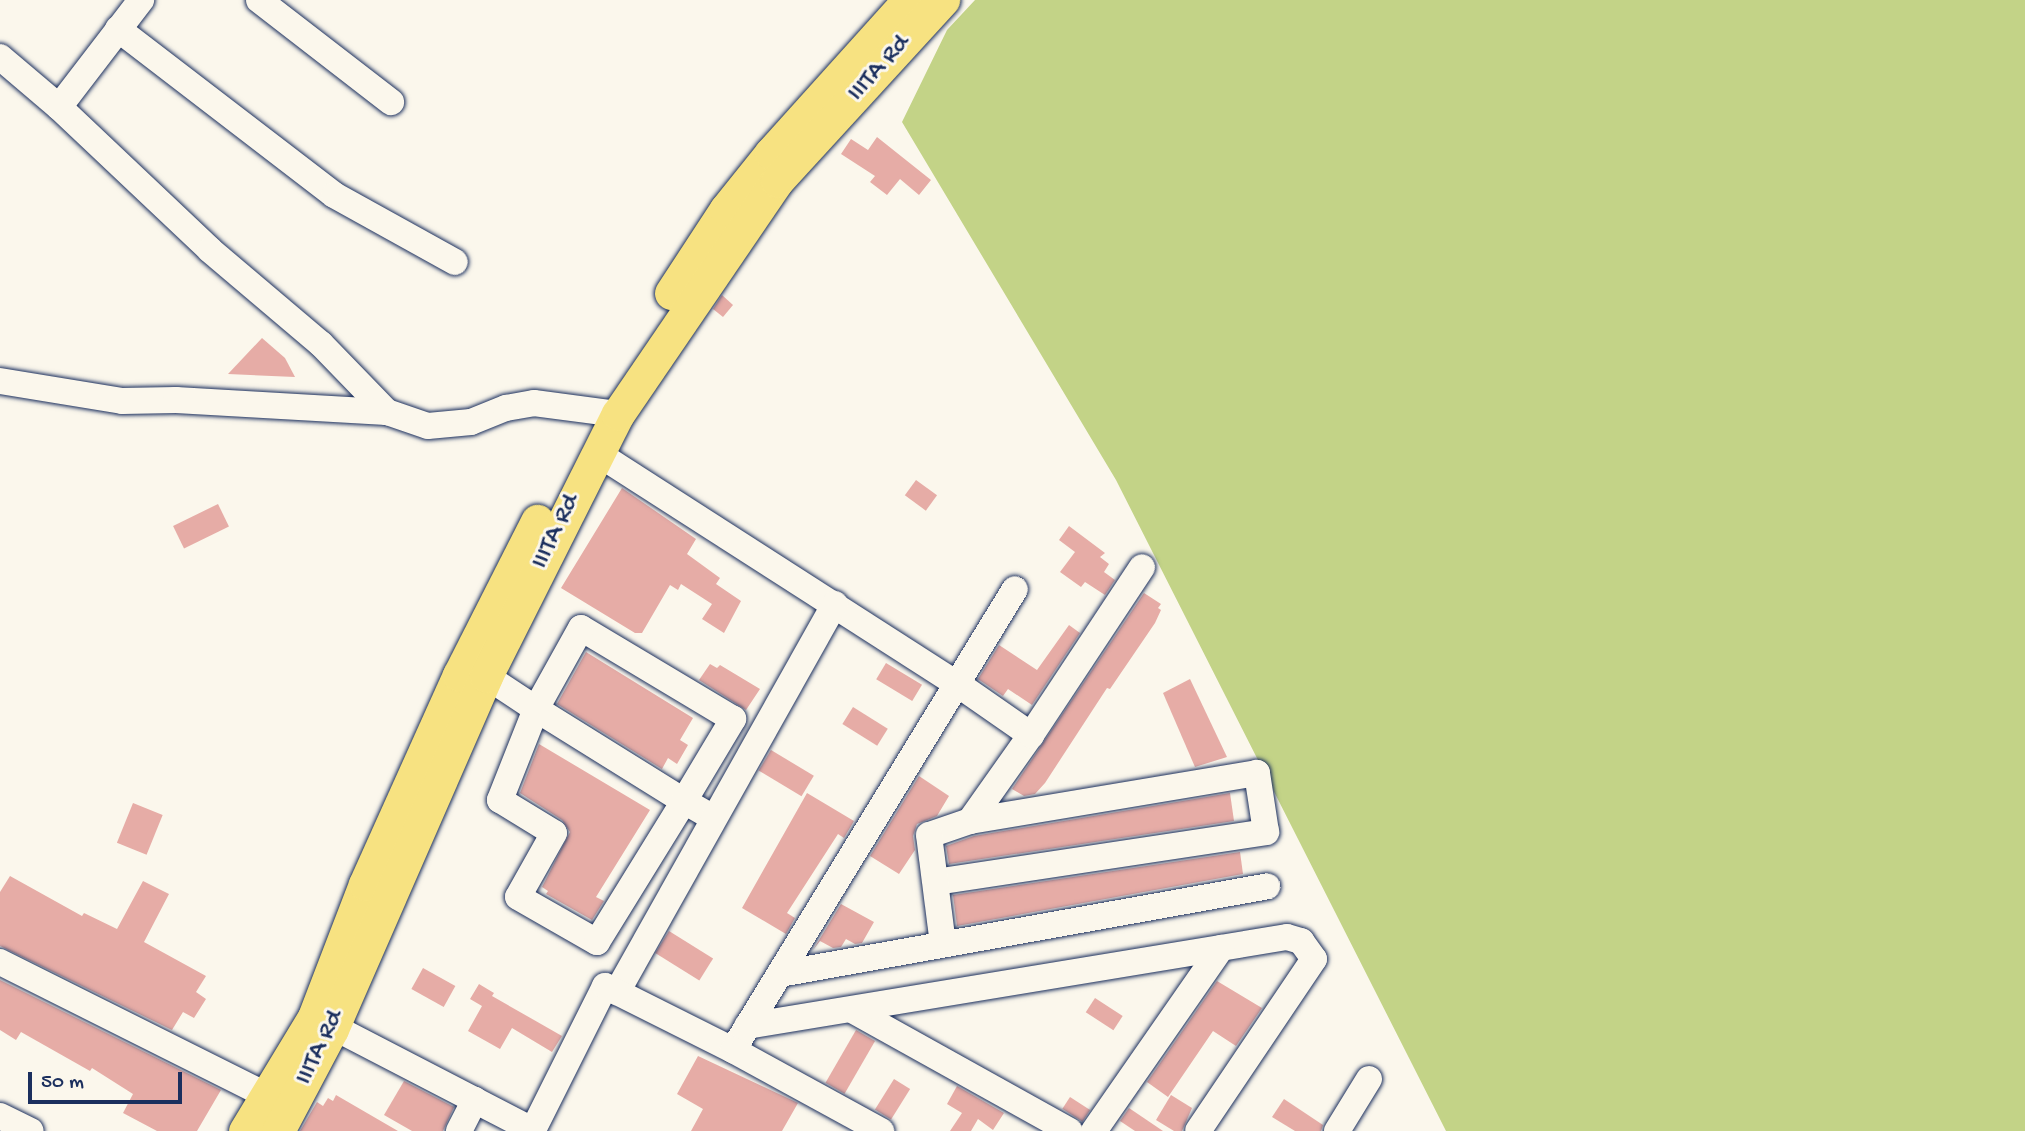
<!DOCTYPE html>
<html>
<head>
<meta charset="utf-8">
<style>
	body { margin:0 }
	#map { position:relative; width:2025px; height:1131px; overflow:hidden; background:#fbf7ec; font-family:"Gochi Hand",sans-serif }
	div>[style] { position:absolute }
	.green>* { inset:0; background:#c3d387 }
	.building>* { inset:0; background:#e6aca6; transform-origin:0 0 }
	.roads { filter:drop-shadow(0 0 2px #1b2f5e) drop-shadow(0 0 2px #1b2f5e) }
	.minor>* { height:26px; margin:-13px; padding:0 13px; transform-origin:13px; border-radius:13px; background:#fbf7ec }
	.major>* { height:33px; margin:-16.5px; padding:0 16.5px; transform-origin:16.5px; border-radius:16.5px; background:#f7e281 }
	span { translate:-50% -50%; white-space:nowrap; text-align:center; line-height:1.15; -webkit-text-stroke:6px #fbf7ec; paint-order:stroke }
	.street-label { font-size:26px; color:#1b2f5e }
	.scale { position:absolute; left:28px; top:1072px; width:154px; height:32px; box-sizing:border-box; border:4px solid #1b2f5e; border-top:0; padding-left:9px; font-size:21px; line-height:24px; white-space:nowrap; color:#1b2f5e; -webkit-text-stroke:5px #fbf7ec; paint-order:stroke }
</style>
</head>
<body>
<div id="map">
	<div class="green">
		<i style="clip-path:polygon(975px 0,2025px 0,2025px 1131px,1446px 1131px,1116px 480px,902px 122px,947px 30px)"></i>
	</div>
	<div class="building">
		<i style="clip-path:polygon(877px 137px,931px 180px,919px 195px,900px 179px,887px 195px,870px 182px,875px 176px,841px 154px,851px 139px,868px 150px)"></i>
		<i style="clip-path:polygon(722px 295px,733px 305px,723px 317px,713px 309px)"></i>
		<i style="clip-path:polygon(262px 338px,285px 358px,295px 377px,228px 374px)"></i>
		<i style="left:916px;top:480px;width:26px;height:19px;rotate:36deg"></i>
		<i style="clip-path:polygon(622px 488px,696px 539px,687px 554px,720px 578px,716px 584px,741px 601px,724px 633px,702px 619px,712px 604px,681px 584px,678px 590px,670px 585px,642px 633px,635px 633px,561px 588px)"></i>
		<i style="left:218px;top:504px;width:25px;height:50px;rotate:64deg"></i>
		<i style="clip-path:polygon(1069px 526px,1105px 553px,1100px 557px,1109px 564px,1104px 572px,1115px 580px,1105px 595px,1085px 582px,1081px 587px,1060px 572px,1075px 552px,1059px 540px)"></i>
		<i style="clip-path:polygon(1144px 593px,1161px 604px,1158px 608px,1161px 610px,1155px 623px,1110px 689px,1107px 688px,1045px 783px,1035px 794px,1024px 796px,1012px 789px)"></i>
		<i style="clip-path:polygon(1069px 625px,1080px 633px,1032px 705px,1008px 689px,1003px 696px,978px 679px,999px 645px,1037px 670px)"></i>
		<i style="clip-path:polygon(586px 652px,693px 718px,680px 740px,688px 745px,677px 764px,668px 758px,662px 769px,557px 704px)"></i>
		<i style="left:886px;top:663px;width:42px;height:19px;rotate:31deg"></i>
		<i style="clip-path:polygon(710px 664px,717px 668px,720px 665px,760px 689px,746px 710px,699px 680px)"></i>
		<i style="clip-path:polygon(1190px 679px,1227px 757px,1195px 767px,1163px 693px)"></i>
		<i style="left:853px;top:707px;width:41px;height:20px;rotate:32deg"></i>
		<i style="clip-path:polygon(539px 744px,650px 810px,596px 897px,604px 901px,592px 920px,546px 894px,548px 891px,542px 887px,570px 832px,562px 820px,520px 793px)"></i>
		<i style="left:771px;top:750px;width:50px;height:24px;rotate:31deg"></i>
		<i style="clip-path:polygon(919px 776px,949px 796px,937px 816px,917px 824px,913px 836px,915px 850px,899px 874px,870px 856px)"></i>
		<i style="clip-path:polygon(807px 793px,854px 821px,844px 838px,838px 834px,787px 913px,795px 918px,786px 934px,742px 908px)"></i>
		<i style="clip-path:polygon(1230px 793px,1234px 821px,949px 864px,946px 846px,974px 836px)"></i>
		<i style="left:133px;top:803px;width:32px;height:43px;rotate:22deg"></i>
		<i style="clip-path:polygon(1240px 852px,1243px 874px,957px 926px,953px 895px)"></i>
		<i style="clip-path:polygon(10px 876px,82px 916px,84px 913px,117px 929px,143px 881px,169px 894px,144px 942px,206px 976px,196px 992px,206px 999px,194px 1018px,183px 1012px,172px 1030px,0 946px,0 892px)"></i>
		<i style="clip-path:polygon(841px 904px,874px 922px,862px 943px,855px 944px,846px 939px,841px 947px,833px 948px,820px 941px,813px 950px)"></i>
		<i style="left:669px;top:931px;width:52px;height:26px;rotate:32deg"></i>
		<i style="left:423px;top:968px;width:37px;height:24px;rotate:29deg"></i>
		<i style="clip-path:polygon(0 980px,221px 1090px,197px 1131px,157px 1131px,123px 1113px,133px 1094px,92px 1068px,90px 1071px,21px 1032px,16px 1040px,0 1030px)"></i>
		<i style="clip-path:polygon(1217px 981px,1262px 1008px,1236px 1046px,1213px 1031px,1168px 1097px,1147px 1082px)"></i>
		<i style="clip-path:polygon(479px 984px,494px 993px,492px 996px,562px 1036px,552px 1052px,512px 1028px,500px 1049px,468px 1031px,482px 1006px,470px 999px)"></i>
		<i style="left:1095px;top:998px;width:33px;height:17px;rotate:33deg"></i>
		<i style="left:856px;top:1030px;width:22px;height:61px;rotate:30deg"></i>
		<i style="clip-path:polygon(698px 1056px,798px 1103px,782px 1131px,691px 1131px,703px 1109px,677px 1094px)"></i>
		<i style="left:894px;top:1079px;width:19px;height:36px;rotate:32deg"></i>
		<i style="clip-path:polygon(404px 1081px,454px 1107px,443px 1131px,412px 1131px,384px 1115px)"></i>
		<i style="clip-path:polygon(957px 1086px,1004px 1113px,993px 1130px,978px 1119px,971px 1131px,950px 1131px,962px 1113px,947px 1104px)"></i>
		<i style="clip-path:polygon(336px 1095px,398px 1131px,300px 1131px,317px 1102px,323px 1106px,328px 1098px,333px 1101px)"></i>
		<i style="clip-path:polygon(1171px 1095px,1192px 1108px,1182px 1131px,1174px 1131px,1156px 1120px)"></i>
		<i style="left:1070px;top:1097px;width:24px;height:14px;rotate:33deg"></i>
		<i style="clip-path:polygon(1284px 1099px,1323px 1125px,1321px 1131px,1295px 1131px,1272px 1117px)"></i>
		<i style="clip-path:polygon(1129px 1108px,1163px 1131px,1135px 1131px,1120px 1121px)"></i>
	</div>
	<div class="roads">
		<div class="minor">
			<i style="left:259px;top:0;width:167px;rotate:37.7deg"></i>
			<i style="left:118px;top:29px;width:272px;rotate:37.5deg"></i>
			<i style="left:334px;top:195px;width:138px;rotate:29deg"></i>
			<i style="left:0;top:57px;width:77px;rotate:40.3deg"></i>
			<i style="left:59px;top:107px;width:208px;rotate:43.4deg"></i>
			<i style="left:210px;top:250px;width:145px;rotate:40.3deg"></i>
			<i style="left:321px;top:344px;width:95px;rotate:45.9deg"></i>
			<i style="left:387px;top:412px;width:43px;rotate:18.9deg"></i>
			<i style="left:428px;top:426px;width:43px;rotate:-5.3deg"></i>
			<i style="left:471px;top:422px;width:38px;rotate:-22deg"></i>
			<i style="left:506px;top:408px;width:28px;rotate:-10deg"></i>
			<i style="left:534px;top:403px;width:85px;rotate:7.5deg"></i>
			<i style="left:59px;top:107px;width:135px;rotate:-52.5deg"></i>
			<i style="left:0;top:381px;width:124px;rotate:9.3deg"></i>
			<i style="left:122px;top:401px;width:54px;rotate:-1.1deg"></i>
			<i style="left:176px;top:400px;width:211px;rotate:3.3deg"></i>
			<i style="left:597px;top:453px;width:430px;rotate:32.7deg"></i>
			<i style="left:959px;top:685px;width:88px;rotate:34.8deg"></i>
			<i style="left:486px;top:676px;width:60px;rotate:33.4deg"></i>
			<i style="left:536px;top:709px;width:174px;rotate:31.9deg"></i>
			<i style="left:684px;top:801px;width:96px;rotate:-59.1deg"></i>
			<i style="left:733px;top:719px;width:177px;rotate:-149.1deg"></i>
			<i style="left:581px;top:628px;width:93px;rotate:119.1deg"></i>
			<i style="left:536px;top:709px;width:98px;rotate:111.6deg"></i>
			<i style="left:500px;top:800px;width:63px;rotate:31.4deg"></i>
			<i style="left:554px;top:833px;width:73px;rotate:119.4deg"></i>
			<i style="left:518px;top:897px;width:91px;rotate:29.7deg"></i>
			<i style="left:597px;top:942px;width:166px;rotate:-58.3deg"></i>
			<i style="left:684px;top:801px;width:34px;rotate:30deg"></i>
			<i style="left:970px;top:821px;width:105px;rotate:-54.7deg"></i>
			<i style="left:1031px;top:735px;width:201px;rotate:-56.5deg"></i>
			<i style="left:936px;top:882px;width:334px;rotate:-8.6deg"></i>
			<i style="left:1266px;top:832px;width:60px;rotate:-98.7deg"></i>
			<i style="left:1257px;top:773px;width:291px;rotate:170.5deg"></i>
			<i style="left:970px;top:821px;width:43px;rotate:161.1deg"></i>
			<i style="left:929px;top:835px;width:110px;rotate:82.7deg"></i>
			<i style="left:0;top:962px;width:297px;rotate:26.6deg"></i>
			<i style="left:780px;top:974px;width:495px;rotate:-10.2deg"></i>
			<i style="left:617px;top:992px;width:445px;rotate:-60.7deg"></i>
			<i style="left:854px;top:1011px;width:247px;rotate:29.1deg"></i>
			<i style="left:318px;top:1019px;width:243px;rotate:27.4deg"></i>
			<i style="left:747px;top:1026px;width:547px;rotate:-9.36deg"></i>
			<i style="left:1287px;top:937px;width:15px;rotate:16deg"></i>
			<i style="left:1301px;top:941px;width:22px;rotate:54deg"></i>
			<i style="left:1314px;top:959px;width:207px;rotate:124deg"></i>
			<i style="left:733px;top:1050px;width:540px;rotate:-58.55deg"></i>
			<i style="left:0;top:1116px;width:34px;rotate:26deg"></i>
			<i style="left:533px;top:1130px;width:161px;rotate:-63.4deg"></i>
			<i style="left:605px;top:986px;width:143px;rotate:26.6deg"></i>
			<i style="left:733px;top:1050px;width:169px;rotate:28.7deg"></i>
			<i style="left:459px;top:1131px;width:35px;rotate:-63deg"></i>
			<i style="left:1094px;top:1131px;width:223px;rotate:-55.2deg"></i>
			<i style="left:1337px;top:1131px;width:61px;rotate:-58.4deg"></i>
		</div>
		<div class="major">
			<i style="left:671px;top:293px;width:100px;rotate:-56.8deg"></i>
			<i style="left:726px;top:209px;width:72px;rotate:-51.2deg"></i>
			<i style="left:771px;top:153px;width:206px;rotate:-48deg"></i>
			<i style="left:245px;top:1131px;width:133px;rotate:-58.8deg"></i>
			<i style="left:314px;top:1017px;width:142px;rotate:-69deg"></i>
			<i style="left:365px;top:884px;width:229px;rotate:-65.8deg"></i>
			<i style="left:459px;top:675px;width:173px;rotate:-63.1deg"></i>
			<i style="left:278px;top:1131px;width:115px;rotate:-62.1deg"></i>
			<i style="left:332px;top:1029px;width:385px;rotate:-66.4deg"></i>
			<i style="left:486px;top:676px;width:293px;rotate:-63.3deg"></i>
			<i style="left:618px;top:414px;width:282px;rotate:-55.7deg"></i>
			<i style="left:777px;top:181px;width:246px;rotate:-47.5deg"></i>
		</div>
	</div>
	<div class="street-label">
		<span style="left:880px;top:69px;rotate:-48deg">IIITA Rd</span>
		<span style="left:557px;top:532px;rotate:-64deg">IIITA Rd</span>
		<span style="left:321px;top:1048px;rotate:-64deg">IIITA Rd</span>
	</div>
	<div class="scale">50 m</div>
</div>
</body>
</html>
